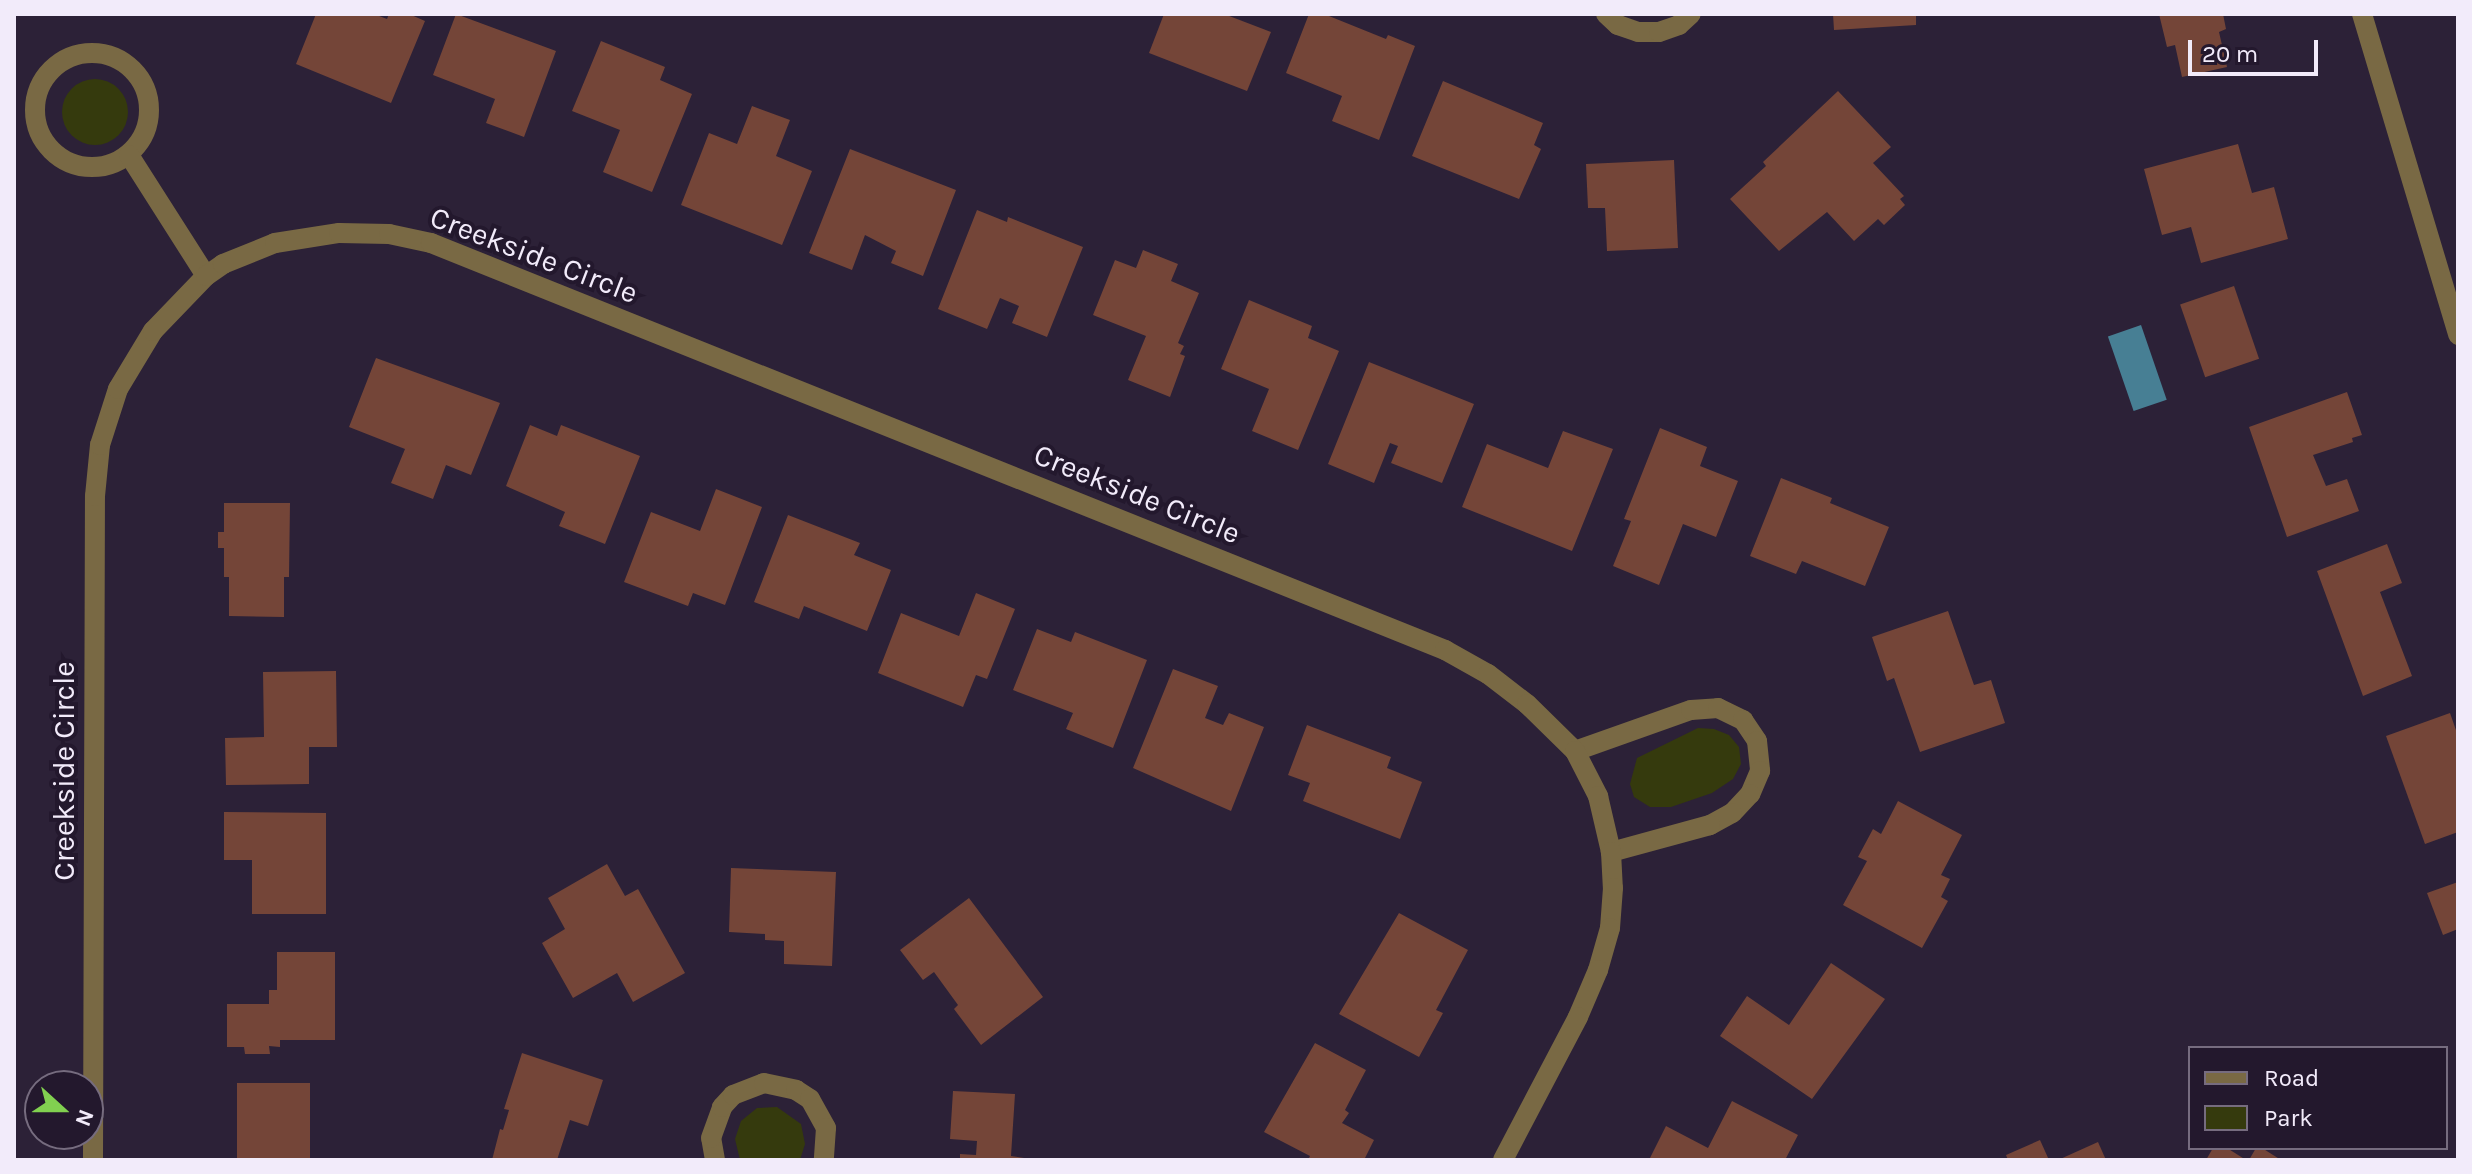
<!DOCTYPE html>
<html>
<head>
<meta charset="utf-8">
<style>
	body { margin:0 }
	#map { position:relative; width:2472px; height:1174px; overflow:hidden; background:#2c2137; font-family:Karla,sans-serif }
	div>[style] { position:absolute }
	.green>* { inset:0; background:#353a0d }
	.round { border-radius:50% }
	.water>* { inset:0; background:#477f94; transform-origin:0 0 }
	.building>* { inset:0; background:#744538; transform-origin:0 0 }
	.minor>* { height:20px; margin:-10px; padding:0 10px; transform-origin:10px; border-radius:10px; background:#796944 }
	.minor>.ring { margin:-10px; padding:0; box-sizing:content-box; background:none; border:20px solid #796944; border-radius:50% }
	span { translate:-50% -50%; white-space:nowrap; text-align:center; line-height:1.15; -webkit-text-stroke:8px #23182d; paint-order:stroke }
	.street-label { font-size:30px; color:#f2ebfa }
	.frame { position:absolute; inset:0; border:16px solid #f2ebfa; pointer-events:none }
	.legend { position:absolute; left:2188px; top:1046px; width:260px; height:104px; box-sizing:border-box; background:#23182d; border:2px solid #766c7f; margin:0; padding:10px 14px; list-style:none; font-size:24px; color:#f2ebfa }
	.legend li { display:flex; align-items:center; gap:16px; height:40px }
	.legend b { width:40px; border:2px solid #766c7f }
	.north { position:absolute; left:24px; top:1070px; width:80px; height:80px; box-sizing:border-box; background:#23182d; border:2px solid #766c7f; border-radius:50%; rotate:111deg; font-size:22px; font-weight:700; line-height:32px; text-align:center; color:#f2ebfa }
	.north::after { content:''; display:block; margin:auto; width:28px; height:36px; background:#81d050; clip-path:polygon(50% 0,100% 100%,50% 72%,0 100%) }
	.scale { position:absolute; left:2188px; top:40px; width:130px; height:36px; box-sizing:border-box; border:4px solid #f2ebfa; border-top:0; padding-left:10px; font-size:24px; line-height:28px; white-space:nowrap; color:#f2ebfa; -webkit-text-stroke:6px #23182d; paint-order:stroke }
</style>
</head>
<body>
<div id="map">
	<div class="green">
		<i class="round" style="left:62px;top:79px;width:66px;height:66px"></i>
		<i style="clip-path:polygon(1698px 728px,1714px 729px,1729px 735px,1739px 747px,1741px 764px,1733px 779px,1712px 793px,1671px 807px,1650px 807px,1634px 797px,1630px 784px,1637px 758px)"></i>
		<i style="clip-path:polygon(777px 1107px,801px 1124px,805px 1144px,800px 1160px,740px 1160px,735px 1139px,741px 1121px,757px 1108px)"></i>
	</div>
	<div class="water">
		<i style="left:2141px;top:325px;width:79px;height:35px;rotate:71deg"></i>
	</div>
	<div class="building">
		<i style="clip-path:polygon(316px 14px,374px 14px,387px 19px,389px 14px,409px 14px,425px 21px,391px 103px,296px 64px)"></i>
		<i style="clip-path:polygon(456px 14px,556px 51px,524px 137px,486px 123px,495px 99px,433px 75px)"></i>
		<i style="clip-path:polygon(1164px 14px,1224px 14px,1271px 32px,1247px 91px,1149px 53px)"></i>
		<i style="clip-path:polygon(1309px 14px,1324px 14px,1386px 39px,1388px 35px,1415px 46px,1379px 140px,1332px 121px,1342px 96px,1286px 73px)"></i>
		<i style="clip-path:polygon(1833px 14px,1916px 14px,1916px 25px,1834px 30px)"></i>
		<i style="clip-path:polygon(2159px 14px,2223px 14px,2226px 29px,2219px 32px,2227px 67px,2182px 77px,2175px 45px,2167px 47px)"></i>
		<i style="clip-path:polygon(601px 41px,665px 67px,660px 80px,692px 94px,652px 192px,603px 172px,620px 130px,572px 111px)"></i>
		<i style="clip-path:polygon(1443px 81px,1543px 123px,1534px 145px,1541px 149px,1519px 199px,1412px 156px)"></i>
		<i style="clip-path:polygon(1838px 91px,1891px 147px,1873px 163px,1904px 196px,1900px 199px,1905px 205px,1884px 225px,1878px 219px,1854px 241px,1827px 212px,1779px 251px,1730px 199px,1766px 166px,1763px 162px)"></i>
		<i style="clip-path:polygon(752px 106px,790px 120px,776px 156px,812px 171px,782px 245px,681px 205px,709px 133px,737px 144px)"></i>
		<i style="clip-path:polygon(2238px 144px,2252px 193px,2274px 187px,2288px 239px,2201px 263px,2191px 227px,2162px 235px,2144px 169px)"></i>
		<i style="clip-path:polygon(850px 149px,956px 190px,923px 276px,891px 263px,896px 251px,865px 235px,852px 270px,809px 253px)"></i>
		<i style="clip-path:polygon(1674px 160px,1678px 248px,1607px 251px,1605px 208px,1588px 208px,1586px 164px)"></i>
		<i style="clip-path:polygon(977px 210px,1007px 222px,1008px 217px,1083px 247px,1047px 337px,1012px 323px,1019px 306px,1000px 298px,987px 329px,938px 309px)"></i>
		<i style="clip-path:polygon(1143px 250px,1178px 264px,1171px 281px,1199px 293px,1178px 343px,1184px 346px,1180px 354px,1185px 356px,1170px 397px,1128px 380px,1146px 336px,1093px 315px,1115px 260px,1136px 268px)"></i>
		<i style="left:2234px;top:286px;width:77px;height:57px;rotate:71deg"></i>
		<i style="clip-path:polygon(1249px 300px,1312px 326px,1308px 338px,1339px 351px,1298px 450px,1252px 431px,1269px 389px,1221px 369px)"></i>
		<i style="clip-path:polygon(376px 358px,500px 403px,471px 475px,446px 465px,433px 499px,391px 483px,405px 449px,349px 427px)"></i>
		<i style="clip-path:polygon(1369px 362px,1474px 404px,1442px 483px,1391px 463px,1398px 446px,1390px 443px,1374px 483px,1328px 464px)"></i>
		<i style="clip-path:polygon(2347px 392px,2362px 435px,2352px 438px,2353px 442px,2313px 455px,2326px 486px,2347px 479px,2359px 511px,2287px 537px,2249px 427px)"></i>
		<i style="clip-path:polygon(530px 425px,557px 436px,561px 425px,640px 456px,605px 544px,559px 526px,565px 512px,506px 486px)"></i>
		<i style="clip-path:polygon(1660px 428px,1707px 447px,1700px 466px,1738px 481px,1716px 537px,1683px 524px,1659px 585px,1613px 566px,1631px 521px,1624px 519px)"></i>
		<i style="clip-path:polygon(1563px 431px,1613px 449px,1572px 551px,1462px 507px,1487px 444px,1548px 468px)"></i>
		<i style="clip-path:polygon(1781px 478px,1832px 498px,1830px 503px,1889px 527px,1865px 586px,1802px 561px,1796px 574px,1750px 556px)"></i>
		<i style="clip-path:polygon(716px 489px,762px 507px,725px 605px,693px 593px,688px 606px,624px 582px,651px 512px,700px 531px)"></i>
		<i style="clip-path:polygon(224px 503px,290px 503px,289px 577px,284px 577px,284px 617px,229px 616px,229px 577px,224px 577px,224px 548px,218px 548px,218px 532px,224px 532px)"></i>
		<i style="clip-path:polygon(788px 515px,860px 543px,854px 555px,891px 570px,867px 631px,804px 606px,799px 619px,754px 602px)"></i>
		<i style="clip-path:polygon(2387px 544px,2402px 583px,2380px 592px,2412px 676px,2363px 696px,2317px 571px)"></i>
		<i style="clip-path:polygon(976px 593px,1015px 609px,987px 679px,976px 675px,963px 707px,878px 673px,901px 613px,959px 636px)"></i>
		<i style="clip-path:polygon(1948px 611px,1974px 685px,1991px 680px,2005px 723px,1920px 752px,1894px 678px,1887px 681px,1872px 637px)"></i>
		<i style="clip-path:polygon(1037px 629px,1071px 642px,1075px 632px,1147px 660px,1113px 748px,1066px 729px,1073px 713px,1013px 690px)"></i>
		<i style="clip-path:polygon(1173px 669px,1218px 686px,1205px 718px,1223px 725px,1229px 713px,1264px 727px,1231px 811px,1133px 768px)"></i>
		<i style="clip-path:polygon(336px 671px,337px 747px,309px 747px,309px 784px,226px 785px,225px 738px,264px 737px,263px 672px)"></i>
		<i style="clip-path:polygon(2450px 713px,2458px 736px,2458px 832px,2425px 844px,2386px 736px)"></i>
		<i style="clip-path:polygon(1307px 725px,1391px 757px,1387px 768px,1422px 782px,1400px 839px,1303px 801px,1310px 783px,1288px 775px)"></i>
		<i style="clip-path:polygon(1898px 801px,1962px 835px,1941px 875px,1950px 879px,1941px 897px,1948px 901px,1922px 948px,1843px 905px,1867px 861px,1858px 857px,1873px 829px,1881px 834px)"></i>
		<i style="clip-path:polygon(224px 812px,326px 813px,326px 914px,252px 914px,252px 860px,224px 860px)"></i>
		<i style="clip-path:polygon(607px 864px,625px 896px,638px 889px,685px 973px,633px 1002px,617px 973px,573px 998px,542px 943px,565px 929px,548px 898px)"></i>
		<i style="clip-path:polygon(731px 868px,836px 872px,832px 966px,784px 964px,784px 941px,765px 940px,765px 934px,729px 932px)"></i>
		<i style="clip-path:polygon(2458px 882px,2458px 929px,2443px 935px,2427px 893px)"></i>
		<i style="clip-path:polygon(969px 898px,1043px 997px,981px 1045px,954px 1009px,958px 1005px,934px 972px,923px 980px,900px 950px)"></i>
		<i style="clip-path:polygon(1399px 913px,1468px 950px,1436px 1010px,1443px 1013px,1419px 1057px,1339px 1014px)"></i>
		<i style="clip-path:polygon(277px 952px,335px 952px,335px 1040px,280px 1040px,280px 1047px,269px 1046px,270px 1054px,245px 1054px,244px 1047px,227px 1047px,227px 1004px,269px 1004px,269px 990px,277px 990px)"></i>
		<i style="clip-path:polygon(1831px 963px,1885px 999px,1812px 1099px,1720px 1036px,1747px 996px,1789px 1025px)"></i>
		<i style="clip-path:polygon(1315px 1043px,1366px 1070px,1345px 1110px,1349px 1113px,1342px 1123px,1374px 1140px,1364px 1160px,1308px 1160px,1310px 1156px,1264px 1132px)"></i>
		<i style="clip-path:polygon(522px 1053px,603px 1080px,588px 1126px,570px 1120px,557px 1160px,492px 1160px,500px 1129px,503px 1130px,509px 1110px,504px 1109px)"></i>
		<i style="left:237px;top:1083px;width:73px;height:77px"></i>
		<i style="clip-path:polygon(953px 1091px,1015px 1094px,1011px 1156px,1037px 1160px,960px 1160px,960px 1154px,976px 1155px,977px 1141px,950px 1139px)"></i>
		<i style="clip-path:polygon(1732px 1101px,1798px 1135px,1785px 1160px,1649px 1160px,1666px 1126px,1708px 1148px)"></i>
		<i style="clip-path:polygon(2040px 1140px,2049px 1160px,2008px 1160px,2006px 1155px)"></i>
		<i style="clip-path:polygon(2098px 1142px,2106px 1160px,2058px 1160px)"></i>
		<i style="clip-path:polygon(2213px 1148px,2227px 1148px,2246px 1160px,2206px 1160px)"></i>
		<i style="clip-path:polygon(2256px 1148px,2262px 1148px,2281px 1160px,2249px 1160px)"></i>
	</div>
	<div class="minor">
		<i style="left:1606px;top:14px;width:16px;rotate:43deg"></i>
		<i style="left:1618px;top:25px;width:21px;rotate:19deg"></i>
		<i style="left:1638px;top:32px;width:21px"></i>
		<i style="left:1659px;top:32px;width:21px;rotate:-19deg"></i>
		<i style="left:1679px;top:25px;width:16px;rotate:-43deg"></i>
		<i style="left:2362px;top:14px;width:335px;rotate:73.3deg"></i>
		<i class="ring" style="left:35px;top:53px;width:94px;height:94px"></i>
		<i style="left:129px;top:155px;width:143px;rotate:57.5deg"></i>
		<i style="left:1575px;top:751px;width:123px;rotate:-19.5deg"></i>
		<i style="left:1691px;top:710px;width:27px;rotate:-4deg"></i>
		<i style="left:1718px;top:708px;width:28px;rotate:26deg"></i>
		<i style="left:1743px;top:720px;width:25px;rotate:56deg"></i>
		<i style="left:1757px;top:741px;width:30px;rotate:84deg"></i>
		<i style="left:1760px;top:771px;width:25px;rotate:113deg"></i>
		<i style="left:1750px;top:794px;width:26px;rotate:133deg"></i>
		<i style="left:1732px;top:813px;width:25px;rotate:151deg"></i>
		<i style="left:1710px;top:825px;width:103px;rotate:164.7deg"></i>
		<i style="left:93px;top:1160px;width:664px;rotate:-89.83deg"></i>
		<i style="left:95px;top:496px;width:51px;rotate:-84.4deg"></i>
		<i style="left:100px;top:445px;width:59px;rotate:-72.2deg"></i>
		<i style="left:118px;top:389px;width:68px;rotate:-58.9deg"></i>
		<i style="left:153px;top:331px;width:76px;rotate:-46.1deg"></i>
		<i style="left:206px;top:276px;width:21px;rotate:-35deg"></i>
		<i style="left:223px;top:264px;width:56px;rotate:-22deg"></i>
		<i style="left:275px;top:243px;width:65px;rotate:-8.9deg"></i>
		<i style="left:339px;top:233px;width:50px;rotate:1.1deg"></i>
		<i style="left:389px;top:234px;width:43px;rotate:12.1deg"></i>
		<i style="left:431px;top:243px;width:1093px;rotate:21.87deg"></i>
		<i style="left:1445px;top:650px;width:49px;rotate:29.2deg"></i>
		<i style="left:1488px;top:674px;width:49px;rotate:37.6deg"></i>
		<i style="left:1527px;top:704px;width:67px;rotate:44.4deg"></i>
		<i style="left:1575px;top:751px;width:51px;rotate:62.9deg"></i>
		<i style="left:1598px;top:796px;width:57px;rotate:76.9deg"></i>
		<i style="left:1611px;top:852px;width:36px;rotate:87deg"></i>
		<i style="left:1613px;top:888px;width:40px;rotate:94.3deg"></i>
		<i style="left:1610px;top:928px;width:44px;rotate:105.9deg"></i>
		<i style="left:1598px;top:970px;width:51px;rotate:113.1deg"></i>
		<i style="left:1578px;top:1017px;width:161px;rotate:117.7deg"></i>
		<i style="left:715px;top:1160px;width:22px;rotate:-100deg"></i>
		<i style="left:711px;top:1138px;width:33px;rotate:-70deg"></i>
		<i style="left:722px;top:1107px;width:16px;rotate:-47deg"></i>
		<i style="left:733px;top:1095px;width:33px;rotate:-21deg"></i>
		<i style="left:764px;top:1083px;width:33px;rotate:12deg"></i>
		<i style="left:796px;top:1090px;width:17px;rotate:33deg"></i>
		<i style="left:810px;top:1099px;width:33px;rotate:61deg"></i>
		<i style="left:826px;top:1128px;width:32px;rotate:94deg"></i>
	</div>
	<div class="street-label">
		<span style="left:534px;top:255px;rotate:21deg">Creekside Circle</span>
		<span style="left:1137px;top:494px;rotate:22deg">Creekside Circle</span>
		<span style="left:64px;top:771px;rotate:-90deg">Creekside Circle</span>
	</div>
	<div class="frame"></div>
	<ul class="legend">
	<li><b style="height:10px;background:#796944"></b>Road</li>
	<li><b style="height:22px;background:#353a0d"></b>Park</li>
	</ul>
	<div class="north">N</div>
	<div class="scale">20 m</div>
</div>
</body>
</html>
